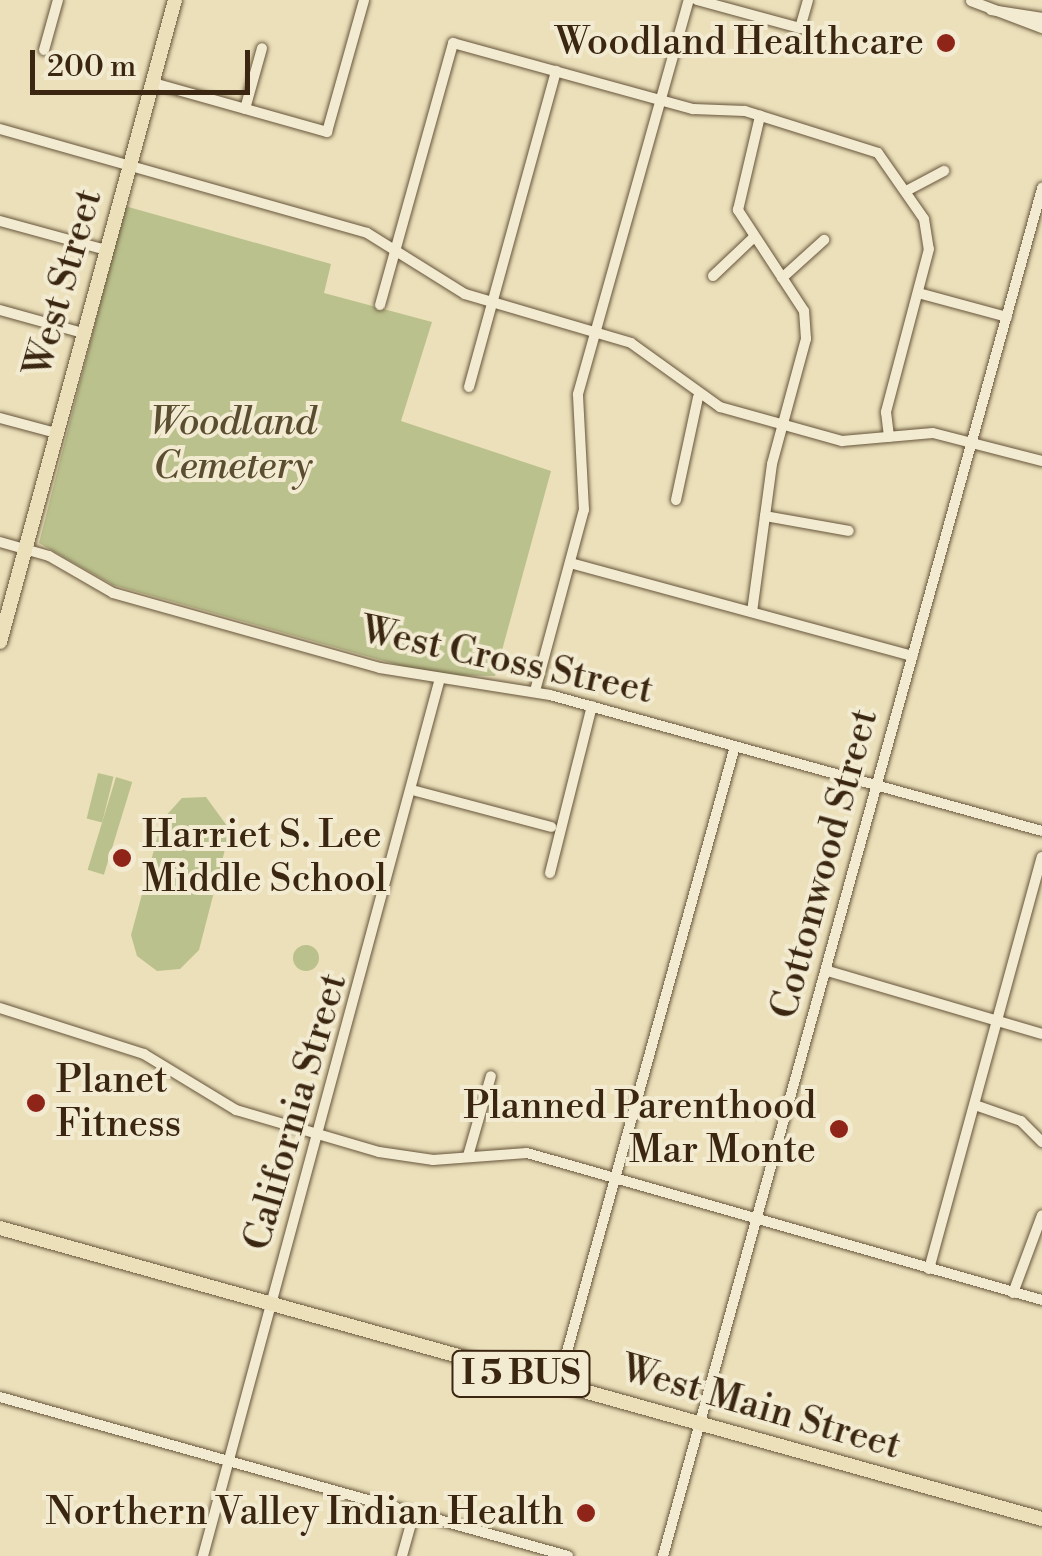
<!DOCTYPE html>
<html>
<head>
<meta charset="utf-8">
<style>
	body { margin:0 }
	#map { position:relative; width:1042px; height:1556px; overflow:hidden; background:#ebe0ba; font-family:"Libre Bodoni",serif }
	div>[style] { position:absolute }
	.green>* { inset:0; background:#bbc18d; transform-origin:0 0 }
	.round { border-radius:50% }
	.roads { filter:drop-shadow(0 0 2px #67553b) drop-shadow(0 0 2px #67553b) }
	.minor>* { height:10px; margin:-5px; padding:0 5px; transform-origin:5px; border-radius:5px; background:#f2ebd2 }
	.major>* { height:14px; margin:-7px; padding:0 7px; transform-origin:7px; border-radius:7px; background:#ebe0ba }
	.dots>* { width:28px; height:28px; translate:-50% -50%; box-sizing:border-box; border:5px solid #f2ebd2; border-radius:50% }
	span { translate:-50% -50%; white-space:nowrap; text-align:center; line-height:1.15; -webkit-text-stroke:8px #f2ebd2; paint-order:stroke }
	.shield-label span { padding:2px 8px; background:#f2ebd2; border:2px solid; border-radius:8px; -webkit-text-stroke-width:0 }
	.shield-label { font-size:35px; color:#3b2711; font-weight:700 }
	.poi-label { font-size:38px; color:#3b2711 }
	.right { translate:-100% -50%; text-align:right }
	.left { translate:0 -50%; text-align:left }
	.street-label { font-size:38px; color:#3b2711 }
	.park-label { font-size:38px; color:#5b4e30; font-style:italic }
	.scale { position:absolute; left:30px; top:50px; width:220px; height:45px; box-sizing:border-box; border:5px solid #3b2711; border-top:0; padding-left:12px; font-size:30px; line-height:35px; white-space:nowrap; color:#3b2711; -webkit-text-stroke:8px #f2ebd2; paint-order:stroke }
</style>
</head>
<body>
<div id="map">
	<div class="green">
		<i style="clip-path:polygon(125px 206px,331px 264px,324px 293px,432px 322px,401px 421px,551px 471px,495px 676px,434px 675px,113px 585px,39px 543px)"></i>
		<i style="left:98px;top:773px;width:16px;height:47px;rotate:14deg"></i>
		<i style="left:116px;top:777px;width:17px;height:97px;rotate:17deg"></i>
		<i style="clip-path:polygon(206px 797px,230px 830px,199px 950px,180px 969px,157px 971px,137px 956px,131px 935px,162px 820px,182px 798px)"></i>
		<i class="round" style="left:293px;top:945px;width:26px;height:26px"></i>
	</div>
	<div class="roads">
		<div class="minor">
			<i style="left:697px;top:0;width:107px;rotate:15.2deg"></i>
			<i style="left:800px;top:28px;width:29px;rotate:-74deg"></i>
			<i style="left:971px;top:1px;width:76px;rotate:20.8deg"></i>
			<i style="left:991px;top:10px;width:52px;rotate:8.9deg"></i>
			<i style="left:44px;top:50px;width:52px;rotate:-74.4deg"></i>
			<i style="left:153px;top:83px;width:181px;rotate:15.7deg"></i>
			<i style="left:327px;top:132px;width:137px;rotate:-74.3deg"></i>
			<i style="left:245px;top:109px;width:63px;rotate:-74.4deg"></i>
			<i style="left:0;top:129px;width:381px;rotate:15.8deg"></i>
			<i style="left:367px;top:233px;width:115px;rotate:31.9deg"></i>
			<i style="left:465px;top:294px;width:173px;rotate:16.4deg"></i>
			<i style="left:631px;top:343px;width:110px;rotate:35.7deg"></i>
			<i style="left:720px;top:407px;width:127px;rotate:15.6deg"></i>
			<i style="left:842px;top:441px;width:91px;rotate:-5deg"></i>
			<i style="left:933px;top:433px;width:113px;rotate:14.4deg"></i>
			<i style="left:908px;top:190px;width:41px;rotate:-27.8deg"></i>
			<i style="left:0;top:221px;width:110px;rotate:15.3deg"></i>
			<i style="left:713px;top:276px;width:55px;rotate:-43.5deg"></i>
			<i style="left:782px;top:278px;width:57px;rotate:-42.1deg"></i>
			<i style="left:918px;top:293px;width:92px;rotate:15.1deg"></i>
			<i style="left:380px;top:305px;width:272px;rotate:-74.4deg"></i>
			<i style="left:453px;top:43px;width:249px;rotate:15.4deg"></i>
			<i style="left:693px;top:109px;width:52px;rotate:2.2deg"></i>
			<i style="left:745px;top:111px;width:139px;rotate:17.5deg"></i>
			<i style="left:878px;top:153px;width:80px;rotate:55.1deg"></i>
			<i style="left:924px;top:219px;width:30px;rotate:81deg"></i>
			<i style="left:929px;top:249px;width:169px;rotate:104.8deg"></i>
			<i style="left:886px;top:412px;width:25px;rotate:83deg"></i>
			<i style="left:0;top:310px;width:86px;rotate:15.5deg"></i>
			<i style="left:469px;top:387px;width:328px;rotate:-74.6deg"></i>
			<i style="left:0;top:418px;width:58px;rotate:15deg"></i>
			<i style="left:676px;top:500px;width:105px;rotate:-77.9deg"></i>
			<i style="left:765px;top:516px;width:85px;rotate:10.1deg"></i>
			<i style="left:0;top:542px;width:51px;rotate:15.9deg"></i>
			<i style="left:49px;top:556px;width:74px;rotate:30deg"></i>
			<i style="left:113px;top:593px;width:277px;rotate:15.7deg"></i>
			<i style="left:380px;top:668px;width:172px;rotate:9deg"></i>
			<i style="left:550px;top:695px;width:510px;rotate:15.45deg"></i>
			<i style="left:570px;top:563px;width:355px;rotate:15.2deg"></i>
			<i style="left:752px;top:612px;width:149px;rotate:-82.3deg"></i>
			<i style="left:772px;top:464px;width:130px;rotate:-74.8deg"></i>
			<i style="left:806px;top:339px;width:28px;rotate:-94deg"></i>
			<i style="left:804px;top:311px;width:121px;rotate:-123.2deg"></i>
			<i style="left:738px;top:210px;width:97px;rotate:-76.8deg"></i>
			<i style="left:535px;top:691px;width:188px;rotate:-74.9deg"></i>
			<i style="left:584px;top:510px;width:116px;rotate:-93deg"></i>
			<i style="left:578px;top:394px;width:409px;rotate:-74.3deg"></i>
			<i style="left:416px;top:791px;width:140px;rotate:14.9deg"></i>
			<i style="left:550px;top:873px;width:172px;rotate:-75.9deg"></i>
			<i style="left:828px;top:971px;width:223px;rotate:16.4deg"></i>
			<i style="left:0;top:1008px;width:151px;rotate:17.7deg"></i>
			<i style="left:144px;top:1054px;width:108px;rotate:31.3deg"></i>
			<i style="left:236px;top:1110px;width:149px;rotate:16.4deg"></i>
			<i style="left:379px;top:1152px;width:55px;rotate:8.4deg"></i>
			<i style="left:433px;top:1160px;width:94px;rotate:-4.3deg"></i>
			<i style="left:527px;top:1153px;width:536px;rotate:15.93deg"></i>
			<i style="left:975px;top:1105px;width:49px;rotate:19.2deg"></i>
			<i style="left:1021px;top:1121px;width:30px;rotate:45deg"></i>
			<i style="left:468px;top:1156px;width:83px;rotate:-74deg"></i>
			<i style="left:929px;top:1269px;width:427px;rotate:-74.7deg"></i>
			<i style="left:1013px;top:1293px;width:83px;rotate:-69.6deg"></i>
			<i style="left:558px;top:1384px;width:662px;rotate:-74.49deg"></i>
			<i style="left:0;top:1397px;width:590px;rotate:15.64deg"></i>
			<i style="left:203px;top:1556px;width:905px;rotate:-74.89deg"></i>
			<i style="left:402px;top:1556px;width:45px;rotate:-74.4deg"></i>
			<i style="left:663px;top:1556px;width:1420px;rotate:-74.51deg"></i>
		</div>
		<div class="major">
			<i style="left:0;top:642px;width:665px;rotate:-74.75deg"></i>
			<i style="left:0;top:1228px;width:1082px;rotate:15.6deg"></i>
		</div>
	</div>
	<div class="dots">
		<i style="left:946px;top:43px;background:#8f2418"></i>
		<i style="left:122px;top:858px;background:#8f2418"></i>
		<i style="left:36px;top:1103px;background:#8f2418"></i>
		<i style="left:839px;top:1129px;background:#8f2418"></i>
		<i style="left:586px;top:1513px;background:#8f2418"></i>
	</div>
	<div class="shield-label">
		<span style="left:521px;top:1374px">I 5 BUS</span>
	</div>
	<div class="poi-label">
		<span class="right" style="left:924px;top:43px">Woodland Healthcare</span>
		<span class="left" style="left:142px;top:858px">Harriet S. Lee<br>Middle School</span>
		<span class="left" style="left:56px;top:1103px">Planet<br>Fitness</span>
		<span class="right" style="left:816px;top:1129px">Planned Parenthood<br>Mar Monte</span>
		<span class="right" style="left:564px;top:1513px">Northern Valley Indian Health</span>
	</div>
	<div class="street-label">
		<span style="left:64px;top:283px;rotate:-74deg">West Street</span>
		<span style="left:507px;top:661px;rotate:12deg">West Cross Street</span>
		<span style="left:825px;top:864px;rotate:-75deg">Cottonwood Street</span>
		<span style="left:296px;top:1112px;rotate:-74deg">California Street</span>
		<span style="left:761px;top:1408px;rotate:16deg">West Main Street</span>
	</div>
	<div class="park-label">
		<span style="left:233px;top:445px">Woodland<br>Cemetery</span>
	</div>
	<div class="scale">200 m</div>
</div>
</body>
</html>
